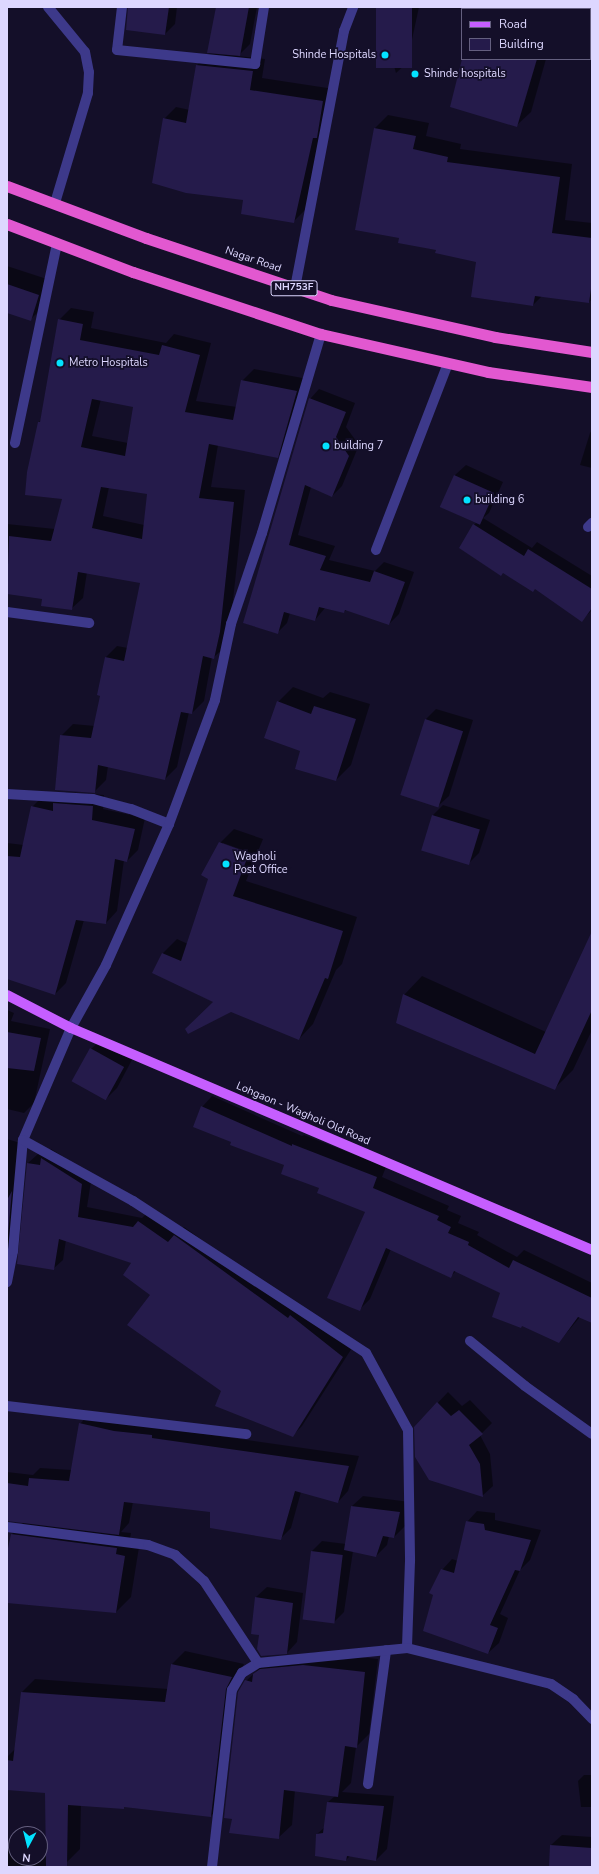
<!DOCTYPE html>
<html>
<head>
<meta charset="utf-8">
<style>
	body { margin:0 }
	#map { position:relative; width:599px; height:1874px; overflow:hidden; background:#140f29; font-family:"Nunito Sans",sans-serif }
	div>[style] { position:absolute }
	.shadow>* { inset:0; background:#0007 }
	.building>* { inset:0; background:#251b4b; transform-origin:0 0 }
	.service>* { height:10px; margin:-5px; padding:0 5px; transform-origin:5px; border-radius:5px; background:#3d398a }
	.minor>* { height:10px; margin:-5px; padding:0 5px; transform-origin:5px; border-radius:5px; background:#3d398a }
	.primary>* { height:10px; margin:-5px; padding:0 5px; transform-origin:5px; border-radius:5px; background:#c65eff }
	.trunk>* { height:11px; margin:-5.5px; padding:0 5.5px; transform-origin:5.5px; border-radius:5.5px; background:#e258d0 }
	.dots>* { width:11px; height:11px; translate:-50% -50%; box-sizing:border-box; border:2px solid #140f29; border-radius:50% }
	span { translate:-50% -50%; white-space:nowrap; text-align:center; line-height:1.15; -webkit-text-stroke:3.5px #140f29; paint-order:stroke }
	.shield-label span { padding:1px 3px; background:#140f29; border:1px solid; border-radius:3px; -webkit-text-stroke-width:0 }
	.shield-label { font-size:10px; color:#ddd7ff; font-weight:700 }
	.poi-label { font-size:11px; color:#ddd7ff }
	.right { translate:-100% -50%; text-align:right }
	.left { translate:0 -50%; text-align:left }
	.street-label { font-size:11px; color:#ddd7ff }
	.frame { position:absolute; inset:0; border:8px solid #ddd7ff; pointer-events:none }
	.legend { position:absolute; left:461px; top:8px; width:130px; height:52px; box-sizing:border-box; background:#140f29; border:1px solid #645f7f; margin:0; padding:5px 7px; list-style:none; font-size:12px; color:#ddd7ff }
	.legend li { display:flex; align-items:center; gap:8px; height:20px }
	.legend b { width:20px; border:1px solid #645f7f }
	.north { position:absolute; left:8px; top:1826px; width:40px; height:40px; box-sizing:border-box; background:#140f29; border:1px solid #645f7f; border-radius:50%; rotate:187deg; font-size:11px; font-weight:700; line-height:16px; text-align:center; color:#ddd7ff }
	.north::after { content:''; display:block; margin:auto; width:14px; height:18px; background:#03e2ff; clip-path:polygon(50% 0,100% 100%,50% 72%,0 100%) }
</style>
</head>
<body>
<div id="map">
	<div class="shadow">
		<i style="clip-path:polygon(129px 7px,177px 7px,175px 24px,165px 34px)"></i>
		<i style="clip-path:polygon(217px 7px,257px 7px,250px 44px,238px 56px,265px 59px,262px 78px,334px 89px,305px 210px,293px 222px,244px 200px,164px 119px,176px 107px,190px 110px,197px 65px,210px 52px)"></i>
		<i style="clip-path:polygon(377px 7px,419px 7px,407px 63px,396px 73px)"></i>
		<i style="clip-path:polygon(477px 7px,592px 7px,592px 51px,590px 50px,590px 9px,476px 9px)"></i>
		<i style="clip-path:polygon(463px 59px,546px 59px,531px 112px,517px 125px)"></i>
		<i style="clip-path:polygon(388px 115px,429px 123px,426px 136px,461px 144px,460px 149px,572px 164px,565px 220px,592px 223px,592px 299px,589px 302px,542px 296px,533px 305px,477px 261px,400px 237px,375px 128px)"></i>
		<i style="clip-path:polygon(7px 266px,53px 281px,44px 306px,30px 320px,7px 312px)"></i>
		<i style="clip-path:polygon(evenodd,71px 308px,94px 312px,91px 328px,166px 343px,174px 334px,211px 343px,196px 401px,237px 407px,242px 381px,254px 369px,308px 379px,289px 445px,277px 457px,218px 445px,211px 487px,245px 490px,231px 619px,226px 646px,214px 657px,212px 657px,204px 701px,192px 713px,189px 712px,177px 767px,165px 779px,108px 766px,106px 780px,94px 792px,61px 736px,73px 724px,95px 726px,102px 695px,105px 658px,117px 646px,128px 648px,142px 582px,87px 572px,83px 598px,71px 609px,43px 598px,7px 593px,7px 524px,55px 529px,63px 498px,39px 422px,41px 420px,59px 320px,71px 308px,101px 399px,134px 406px,128px 443px,92px 436px,101px 399px,71px 308px,109px 487px,148px 493px,144px 525px,103px 516px,109px 487px)"></i>
		<i style="clip-path:polygon(319px 389px,355px 403px,346px 427px,359px 445px,342px 486px,332px 496px,311px 487px,298px 535px,335px 546px,329px 560px,375px 571px,384px 562px,414px 572px,399px 614px,389px 624px,347px 609px,344px 612px,325px 608px,315px 620px,290px 613px,287px 623px,277px 633px,244px 623px,310px 399px)"></i>
		<i style="clip-path:polygon(592px 430px,592px 468px,580px 465px,590px 433px)"></i>
		<i style="clip-path:polygon(466px 465px,503px 482px,489px 513px,483px 518px,532px 548px,537px 542px,592px 576px,592px 610px,582px 620px,474px 525px,476px 523px,441px 507px,455px 475px)"></i>
		<i style="clip-path:polygon(293px 687px,323px 698px,330px 692px,370px 704px,351px 765px,336px 780px,301px 750px,278px 702px)"></i>
		<i style="clip-path:polygon(436px 709px,473px 720px,449px 796px,438px 806px,426px 719px)"></i>
		<i style="clip-path:polygon(66px 792px,104px 795px,103px 809px,145px 818px,138px 850px,127px 861px,124px 860px,117px 911px,106px 923px,84px 920px,66px 983px,55px 994px,7px 957px,7px 843px,24px 845px,32px 807px,44px 795px,59px 799px)"></i>
		<i style="clip-path:polygon(443px 805px,490px 820px,479px 853px,468px 864px,433px 815px)"></i>
		<i style="clip-path:polygon(evenodd,234px 829px,263px 839px,246px 881px,357px 917px,342px 964px,336px 970px,313px 1024px,299px 1039px,214px 1002px,154px 973px,163px 953px,177px 939px,188px 944px,220px 843px,234px 829px,223px 843px,254px 854px,254px 856px,223px 845px,223px 843px)"></i>
		<i style="clip-path:polygon(592px 933px,592px 1030px,573px 1070px,555px 1088px,404px 995px,422px 976px,546px 1032px)"></i>
		<i style="clip-path:polygon(7px 1010px,14px 1013px,11px 1021px,50px 1029px,34px 1103px,24px 1113px,7px 1109px)"></i>
		<i style="clip-path:polygon(102px 1039px,134px 1056px,117px 1088px,106px 1099px,91px 1049px)"></i>
		<i style="clip-path:polygon(212px 1096px,302px 1136px,304px 1135px,386px 1167px,382px 1177px,449px 1206px,447px 1210px,461px 1216px,458px 1223px,479px 1232px,477px 1235px,517px 1257px,524px 1250px,592px 1283px,592px 1322px,580px 1317px,559px 1342px,522px 1325px,501px 1293px,456px 1271px,450px 1277px,391px 1249px,370px 1299px,360px 1309px,366px 1212px,320px 1188px,285px 1164px,232px 1142px,202px 1107px)"></i>
		<i style="clip-path:polygon(7px 1139px,27px 1145px,7px 1258px)"></i>
		<i style="clip-path:polygon(51px 1149px,92px 1175px,87px 1207px,142px 1218px,148px 1212px,178px 1233px,184px 1227px,352px 1348px,302px 1426px,293px 1435px,222px 1391px,152px 1294px,132px 1263px,66px 1240px,63px 1260px,53px 1269px,18px 1263px,28px 1163px,38px 1154px,45px 1155px)"></i>
		<i style="clip-path:polygon(448px 1392px,462px 1406px,470px 1400px,492px 1423px,480px 1435px,490px 1454px,493px 1486px,482px 1496px,415px 1427px)"></i>
		<i style="clip-path:polygon(90px 1413px,162px 1428px,359px 1456px,348px 1491px,338px 1502px,301px 1492px,291px 1528px,280px 1539px,211px 1511px,133px 1502px,129px 1523px,121px 1532px,131px 1533px,130px 1539px,140px 1541px,131px 1597px,116px 1612px,7px 1602px,7px 1559px,12px 1534px,24px 1522px,7px 1520px,7px 1472px,33px 1475px,40px 1468px,72px 1470px,80px 1424px)"></i>
		<i style="clip-path:polygon(363px 1496px,410px 1502px,405px 1526px,394px 1537px,389px 1536px,387px 1545px,376px 1556px,353px 1551px,344px 1612px,334px 1622px,312px 1551px,322px 1541px,346px 1544px,352px 1506px)"></i>
		<i style="clip-path:polygon(477px 1511px,495px 1513px,495px 1520px,541px 1530px,530px 1560px,520px 1570px,500px 1614px,508px 1618px,499px 1643px,488px 1653px,442px 1570px,452px 1559px,458px 1561px,467px 1522px)"></i>
		<i style="clip-path:polygon(267px 1587px,303px 1593px,297px 1642px,287px 1653px,260px 1634px,256px 1597px)"></i>
		<i style="clip-path:polygon(185px 1651px,244px 1664px,238px 1675px,224px 1802px,211px 1816px,125px 1806px,81px 1805px,80px 1849px,67px 1862px,56px 1861px,55px 1867px,7px 1867px,7px 1847px,16px 1849px,16px 1858px,40px 1858px,40px 1854px,47px 1855px,46px 1792px,7px 1789px,7px 1757px,16px 1748px,22px 1692px,35px 1679px,168px 1689px,172px 1664px)"></i>
		<i style="clip-path:polygon(316px 1652px,378px 1659px,369px 1734px,356px 1747px,351px 1783px,342px 1792px,394px 1796px,387px 1849px,376px 1860px,350px 1856px,346px 1860px,317px 1834px,325px 1827px,328px 1802px,335px 1796px,295px 1790px,292px 1825px,278px 1838px,233px 1818px,246px 1681px,267px 1661px)"></i>
		<i style="clip-path:polygon(584px 1775px,592px 1775px,592px 1807px,581px 1807px,578px 1781px)"></i>
		<i style="clip-path:polygon(562px 1835px,592px 1837px,592px 1867px,550px 1867px,551px 1845px)"></i>
	</div>
	<div class="building">
		<i style="clip-path:polygon(128px 7px,169px 7px,165px 35px,126px 30px)"></i>
		<i style="clip-path:polygon(216px 7px,249px 7px,240px 56px,207px 53px)"></i>
		<i style="left:376px;top:7px;width:36px;height:61px"></i>
		<i style="clip-path:polygon(462px 59px,537px 59px,517px 127px,450px 107px)"></i>
		<i style="clip-path:polygon(196px 65px,253px 71px,250px 90px,323px 101px,317px 138px,313px 138px,294px 223px,241px 214px,243px 200px,186px 193px,152px 183px,163px 118px,186px 123px)"></i>
		<i style="clip-path:polygon(374px 128px,416px 136px,413px 149px,448px 157px,447px 162px,560px 177px,552px 233px,592px 238px,592px 282px,589px 303px,535px 296px,533px 306px,471px 297px,476px 262px,435px 253px,436px 250px,398px 243px,399px 238px,355px 230px)"></i>
		<i style="clip-path:polygon(7px 284px,39px 295px,31px 321px,7px 313px)"></i>
		<i style="clip-path:polygon(evenodd,58px 319px,83px 324px,80px 340px,159px 355px,162px 345px,200px 355px,185px 412px,233px 420px,241px 380px,297px 391px,278px 458px,209px 444px,199px 498px,234px 502px,220px 632px,214px 659px,203px 656px,192px 714px,181px 712px,165px 780px,98px 765px,95px 793px,55px 790px,60px 735px,91px 738px,100px 696px,97px 695px,105px 657px,124px 661px,140px 583px,78px 572px,72px 610px,41px 606px,42px 599px,7px 594px,9px 536px,51px 541px,62px 499px,25px 495px,27px 472px,38px 422px,40px 422px,58px 319px,92px 399px,133px 407px,125px 456px,81px 447px,92px 399px,58px 319px,101px 487px,147px 494px,142px 539px,92px 528px,101px 487px)"></i>
		<i style="clip-path:polygon(309px 398px,346px 412px,336px 437px,349px 456px,332px 497px,305px 485px,289px 545px,326px 556px,320px 570px,370px 582px,374px 571px,405px 582px,389px 625px,345px 610px,344px 613px,319px 607px,315px 621px,284px 612px,278px 634px,243px 623px)"></i>
		<i style="left:454px;top:475px;width:44px;height:35px;rotate:24deg"></i>
		<i style="clip-path:polygon(473px 524px,524px 556px,528px 549px,592px 589px,592px 608px,582px 622px,535px 589px,533px 592px,503px 573px,501px 576px,459px 548px)"></i>
		<i style="clip-path:polygon(277px 701px,311px 714px,314px 706px,356px 719px,336px 781px,295px 769px,300px 751px,264px 738px)"></i>
		<i style="left:425px;top:719px;width:40px;height:80px;rotate:18deg"></i>
		<i style="clip-path:polygon(53px 803px,93px 806px,92px 820px,135px 829px,127px 862px,115px 859px,106px 924px,76px 920px,55px 995px,7px 979px,7px 856px,20px 857px,31px 806px,53px 811px)"></i>
		<i style="left:432px;top:815px;width:50px;height:37px;rotate:17deg"></i>
		<i style="clip-path:polygon(219px 842px,249px 853px,233px 896px,343px 931px,328px 979px,325px 978px,299px 1040px,231px 1012px,188px 1034px,185px 1029px,213px 1002px,152px 973px,162px 953px,181px 961px,208px 879px,201px 875px)"></i>
		<i style="clip-path:polygon(592px 931px,592px 1010px,555px 1090px,396px 1023px,403px 994px,535px 1054px)"></i>
		<i style="clip-path:polygon(7px 1032px,41px 1038px,34px 1071px,7px 1068px)"></i>
		<i style="left:90px;top:1048px;width:39px;height:38px;rotate:29deg"></i>
		<i style="clip-path:polygon(201px 1106px,292px 1146px,292px 1144px,377px 1177px,373px 1188px,439px 1216px,437px 1220px,451px 1227px,448px 1233px,469px 1242px,468px 1245px,509px 1268px,513px 1260px,592px 1298px,592px 1323px,578px 1317px,559px 1343px,522px 1326px,521px 1328px,492px 1317px,500px 1293px,454px 1271px,451px 1278px,386px 1248px,360px 1311px,327px 1298px,365px 1212px,317px 1193px,319px 1188px,281px 1174px,284px 1165px,230px 1145px,231px 1142px,193px 1127px)"></i>
		<i style="clip-path:polygon(41px 1158px,82px 1184px,78px 1217px,133px 1227px,138px 1221px,168px 1242px,174px 1235px,288px 1318px,290px 1315px,343px 1357px,293px 1437px,215px 1406px,221px 1391px,127px 1325px,150px 1295px,123px 1275px,131px 1263px,59px 1239px,54px 1270px,17px 1264px,27px 1163px,40px 1165px)"></i>
		<i style="clip-path:polygon(12px 1191px,7px 1245px,7px 1200px)"></i>
		<i style="clip-path:polygon(437px 1402px,451px 1416px,459px 1410px,483px 1434px,469px 1445px,480px 1464px,483px 1497px,429px 1480px,415px 1457px,414px 1427px)"></i>
		<i style="clip-path:polygon(79px 1423px,114px 1431px,152px 1435px,152px 1438px,349px 1466px,338px 1503px,295px 1491px,281px 1540px,210px 1528px,210px 1512px,124px 1502px,119px 1535px,7px 1521px,7px 1483px,28px 1486px,29px 1478px,69px 1481px)"></i>
		<i style="clip-path:polygon(351px 1506px,400px 1512px,394px 1538px,383px 1536px,376px 1557px,344px 1550px)"></i>
		<i style="clip-path:polygon(466px 1521px,484px 1524px,485px 1530px,531px 1540px,520px 1571px,515px 1570px,490px 1625px,498px 1628px,488px 1654px,423px 1631px,433px 1595px,429px 1593px,441px 1569px,454px 1573px)"></i>
		<i style="clip-path:polygon(11px 1534px,117px 1548px,116px 1554px,125px 1556px,116px 1613px,7px 1603px,7px 1553px)"></i>
		<i style="left:311px;top:1551px;width:32px;height:69px;rotate:7deg"></i>
		<i style="clip-path:polygon(255px 1597px,293px 1603px,287px 1654px,261px 1656px,257px 1649px,259px 1635px,251px 1634px)"></i>
		<i style="clip-path:polygon(171px 1664px,232px 1677px,226px 1689px,211px 1817px,124px 1807px,124px 1809px,68px 1805px,67px 1867px,46px 1867px,45px 1793px,7px 1790px,7px 1760px,13px 1761px,21px 1692px,165px 1702px)"></i>
		<i style="clip-path:polygon(303px 1665px,365px 1672px,357px 1748px,345px 1746px,338px 1797px,284px 1790px,279px 1839px,229px 1833px,232px 1819px,224px 1818px,238px 1692px,245px 1680px,252px 1682px,253px 1674px,260px 1669px)"></i>
		<i style="clip-path:polygon(327px 1802px,384px 1806px,376px 1861px,347px 1856px,346px 1861px,315px 1856px,316px 1834px,323px 1833px)"></i>
		<i style="clip-path:polygon(550px 1845px,592px 1848px,592px 1867px,549px 1867px)"></i>
	</div>
	<div class="service">
		<i style="left:15px;top:443px;width:204px;rotate:-78.1deg"></i>
		<i style="left:470px;top:1341px;width:71px;rotate:39.3deg"></i>
		<i style="left:525px;top:1386px;width:82px;rotate:35.6deg"></i>
		<i style="left:368px;top:1784px;width:135px;rotate:-82.3deg"></i>
	</div>
	<div class="minor">
		<i style="left:48px;top:7px;width:58px;rotate:50.6deg"></i>
		<i style="left:85px;top:52px;width:20px;rotate:79deg"></i>
		<i style="left:89px;top:72px;width:21px;rotate:93deg"></i>
		<i style="left:88px;top:93px;width:115px;rotate:106.7deg"></i>
		<i style="left:122px;top:7px;width:43px;rotate:96.6deg"></i>
		<i style="left:117px;top:50px;width:139px;rotate:5.8deg"></i>
		<i style="left:255px;top:64px;width:58px;rotate:-81deg"></i>
		<i style="left:295px;top:288px;width:262px;rotate:-79.2deg"></i>
		<i style="left:344px;top:31px;width:26px;rotate:-69deg"></i>
		<i style="left:588px;top:527px;width:6px;rotate:-45deg"></i>
		<i style="left:376px;top:550px;width:200px;rotate:-68.9deg"></i>
		<i style="left:7px;top:612px;width:83px;rotate:7.6deg"></i>
		<i style="left:7px;top:794px;width:86px;rotate:3.3deg"></i>
		<i style="left:93px;top:799px;width:39px;rotate:15deg"></i>
		<i style="left:131px;top:809px;width:41px;rotate:21.5deg"></i>
		<i style="left:23px;top:1140px;width:122px;rotate:-66.8deg"></i>
		<i style="left:71px;top:1028px;width:72px;rotate:-60.9deg"></i>
		<i style="left:106px;top:965px;width:154px;rotate:-65.9deg"></i>
		<i style="left:169px;top:824px;width:132px;rotate:-69.6deg"></i>
		<i style="left:215px;top:700px;width:78px;rotate:-78.1deg"></i>
		<i style="left:231px;top:624px;width:96px;rotate:-71.2deg"></i>
		<i style="left:262px;top:533px;width:208px;rotate:-73.5deg"></i>
		<i style="left:7px;top:1282px;width:32px;rotate:-79deg"></i>
		<i style="left:13px;top:1251px;width:111px;rotate:-84.9deg"></i>
		<i style="left:23px;top:1140px;width:126px;rotate:29deg"></i>
		<i style="left:133px;top:1201px;width:278px;rotate:33.1deg"></i>
		<i style="left:366px;top:1353px;width:88px;rotate:61.4deg"></i>
		<i style="left:408px;top:1430px;width:131px;rotate:89.1deg"></i>
		<i style="left:410px;top:1561px;width:87px;rotate:92deg"></i>
		<i style="left:407px;top:1648px;width:148px;rotate:14deg"></i>
		<i style="left:551px;top:1684px;width:27px;rotate:34deg"></i>
		<i style="left:573px;top:1699px;width:28px;rotate:46deg"></i>
		<i style="left:7px;top:1406px;width:241px;rotate:6.7deg"></i>
		<i style="left:7px;top:1527px;width:142px;rotate:7.3deg"></i>
		<i style="left:148px;top:1545px;width:29px;rotate:20deg"></i>
		<i style="left:175px;top:1555px;width:39px;rotate:42deg"></i>
		<i style="left:204px;top:1581px;width:98px;rotate:56.6deg"></i>
		<i style="left:212px;top:1867px;width:178px;rotate:-83.6deg"></i>
		<i style="left:232px;top:1690px;width:20px;rotate:-60deg"></i>
		<i style="left:242px;top:1673px;width:19px;rotate:-32deg"></i>
		<i style="left:258px;top:1663px;width:150px;rotate:-5.7deg"></i>
	</div>
	<div class="primary">
		<i style="left:7px;top:995px;width:72px;rotate:27.3deg"></i>
		<i style="left:71px;top:1028px;width:566px;rotate:23.08deg"></i>
	</div>
	<div class="trunk">
		<i style="left:7px;top:186px;width:148px;rotate:20.5deg"></i>
		<i style="left:146px;top:238px;width:195px;rotate:18.5deg"></i>
		<i style="left:331px;top:300px;width:168px;rotate:12.7deg"></i>
		<i style="left:495px;top:337px;width:98px;rotate:8.8deg"></i>
		<i style="left:7px;top:224px;width:135px;rotate:20.9deg"></i>
		<i style="left:133px;top:272px;width:198px;rotate:18.3deg"></i>
		<i style="left:321px;top:334px;width:171px;rotate:12.8deg"></i>
		<i style="left:488px;top:372px;width:105px;rotate:8.2deg"></i>
	</div>
	<div class="dots">
		<i style="left:385px;top:55px;background:#03e2ff"></i>
		<i style="left:415px;top:74px;background:#03e2ff"></i>
		<i style="left:60px;top:363px;background:#03e2ff"></i>
		<i style="left:326px;top:446px;background:#03e2ff"></i>
		<i style="left:467px;top:500px;background:#03e2ff"></i>
		<i style="left:226px;top:864px;background:#03e2ff"></i>
	</div>
	<div class="shield-label">
		<span style="left:294px;top:288px">NH753F</span>
	</div>
	<div class="poi-label">
		<span class="right" style="left:376px;top:55px">Shinde Hospitals</span>
		<span class="left" style="left:424px;top:74px">Shinde hospitals</span>
		<span class="left" style="left:69px;top:363px">Metro Hospitals</span>
		<span class="left" style="left:334px;top:446px">building 7</span>
		<span class="left" style="left:475px;top:500px">building 6</span>
		<span class="left" style="left:234px;top:864px">Wagholi<br>Post Office</span>
	</div>
	<div class="street-label">
		<span style="left:253px;top:260px;rotate:19deg">Nagar Road</span>
		<span style="left:303px;top:1114px;rotate:23deg">Lohgaon - Wagholi Old Road</span>
	</div>
	<div class="frame"></div>
	<ul class="legend">
	<li><b style="height:5px;background:#c65eff"></b>Road</li>
	<li><b style="height:11px;background:#251b4b"></b>Building</li>
	</ul>
	<div class="north">N</div>
</div>
</body>
</html>
